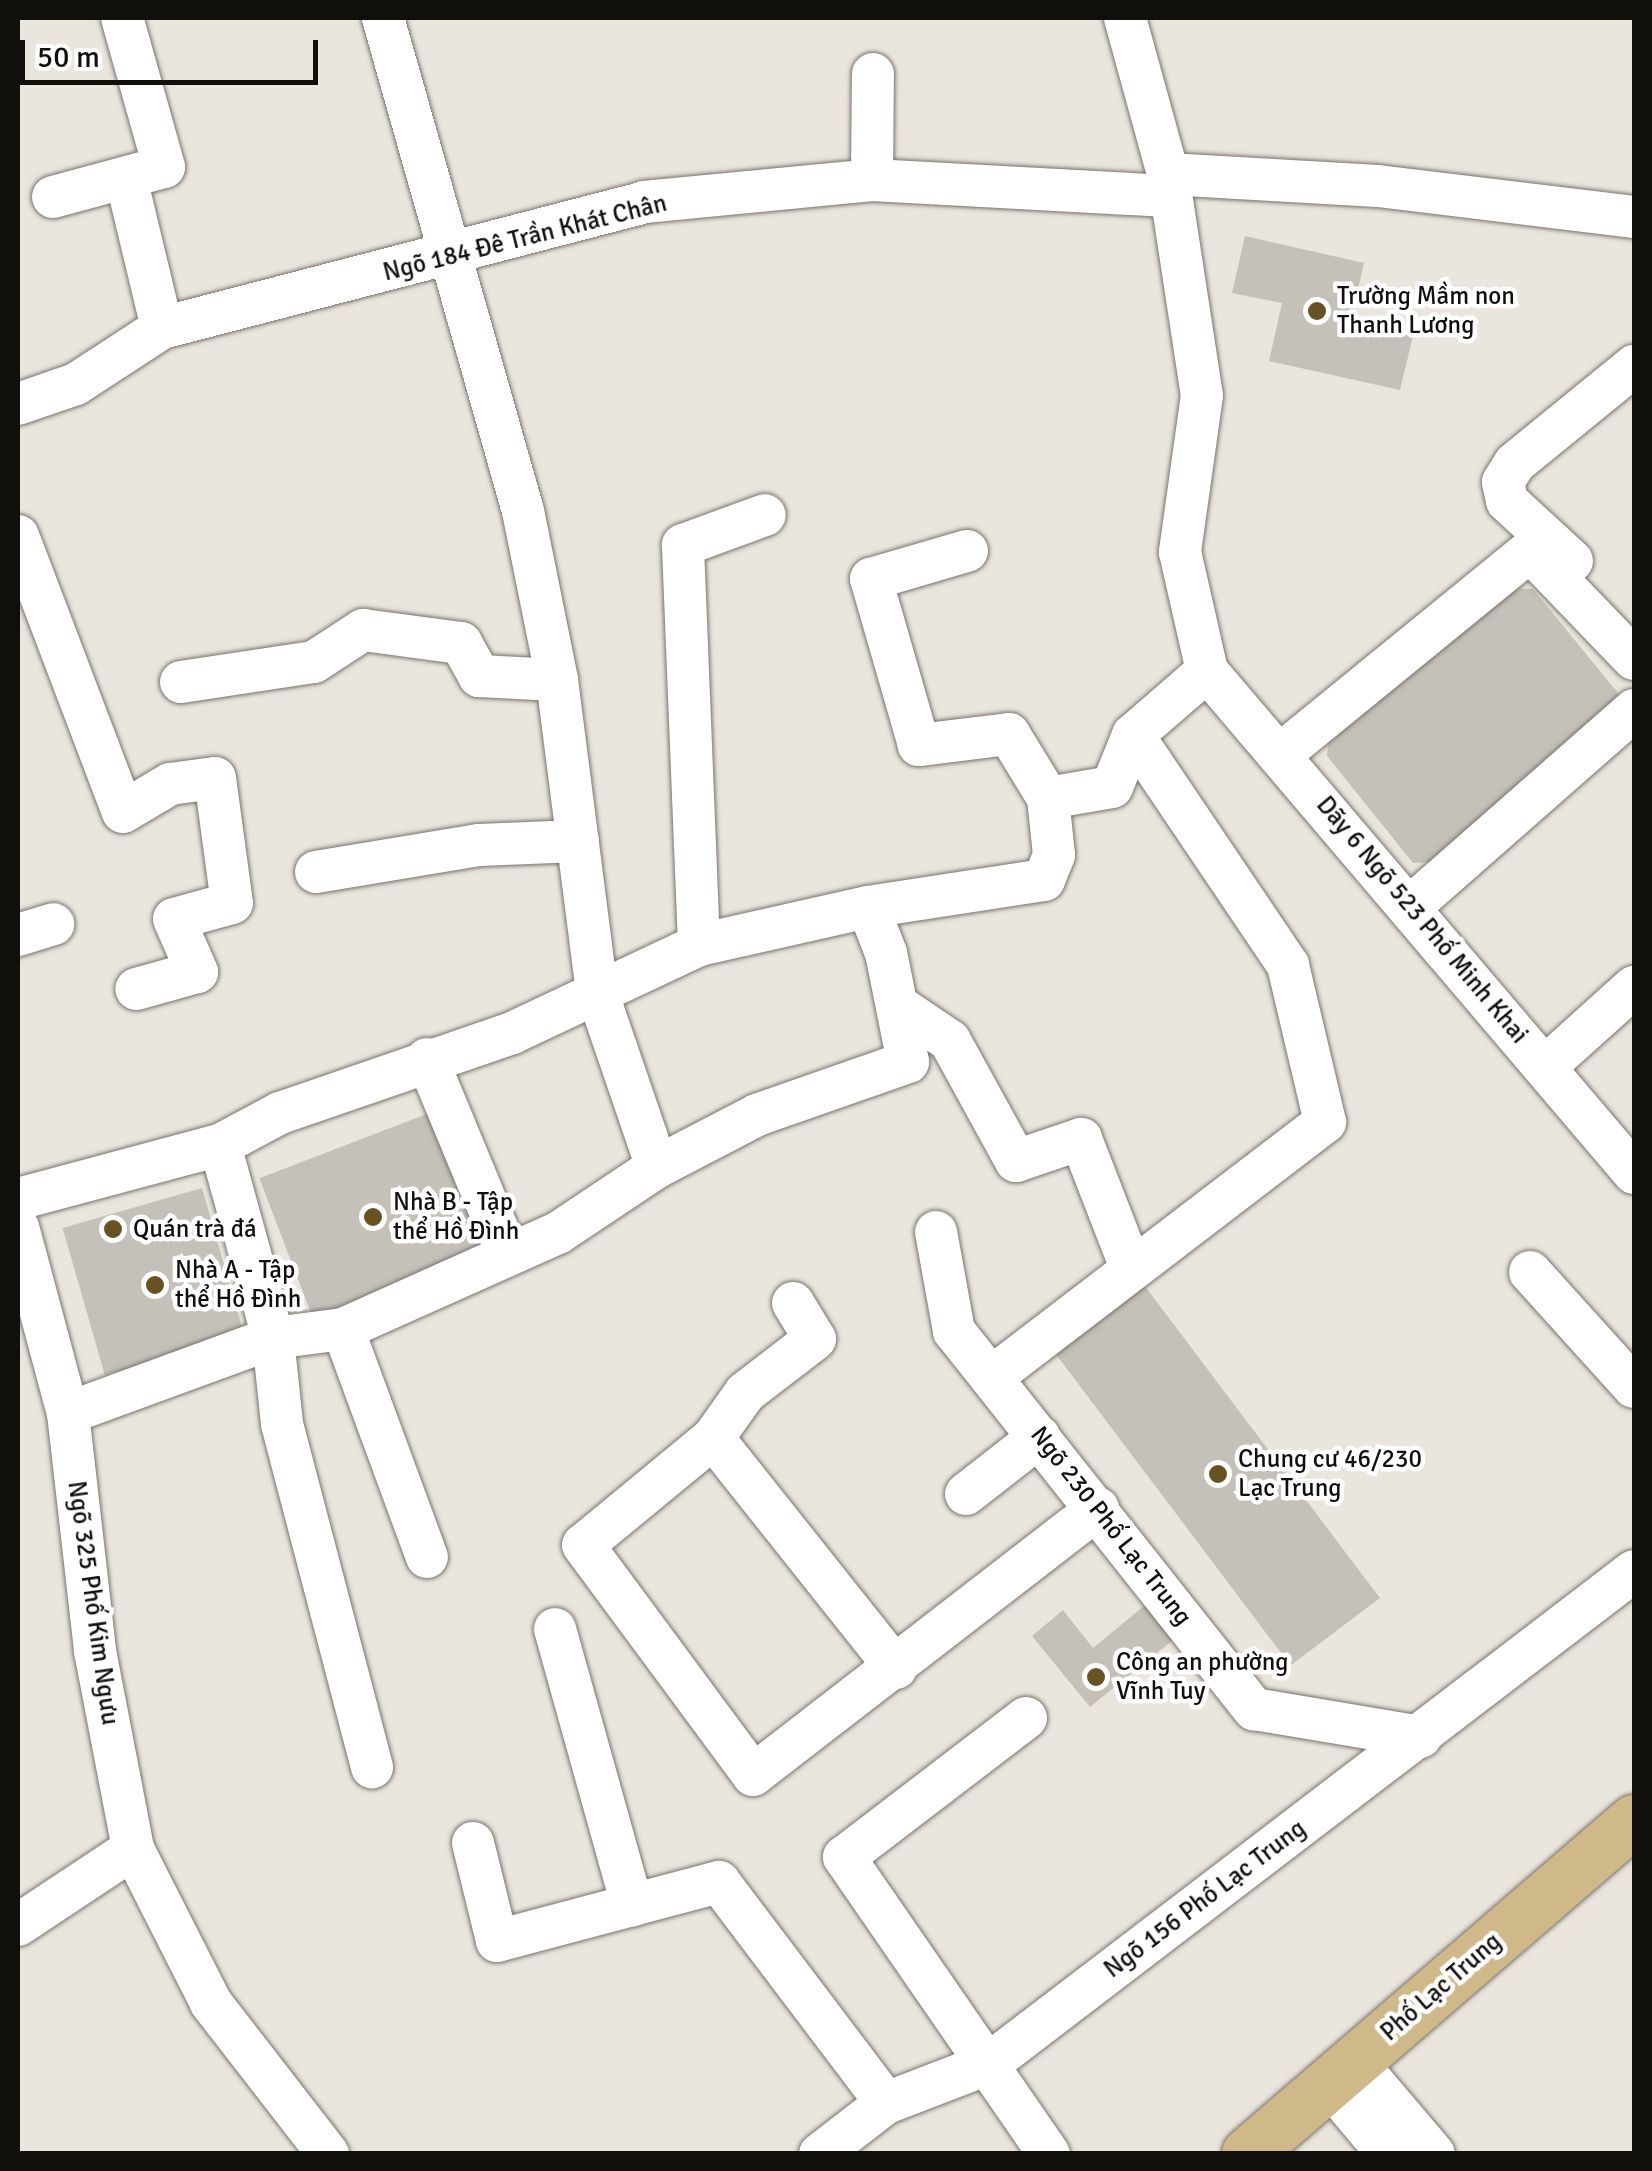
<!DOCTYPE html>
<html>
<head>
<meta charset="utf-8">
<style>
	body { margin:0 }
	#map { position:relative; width:1652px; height:2171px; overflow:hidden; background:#eae5dd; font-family:Signika,sans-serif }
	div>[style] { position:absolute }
	.building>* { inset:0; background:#c5c1b9; transform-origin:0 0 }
	.roads { filter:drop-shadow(0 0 2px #78746d) drop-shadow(0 0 2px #78746d) }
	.minor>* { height:42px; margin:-21px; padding:0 21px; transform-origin:21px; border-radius:21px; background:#fff }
	.major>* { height:52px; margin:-26px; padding:0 26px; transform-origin:26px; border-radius:26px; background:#d0b988 }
	.dots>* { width:28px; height:28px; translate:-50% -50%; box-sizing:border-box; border:5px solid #fff; border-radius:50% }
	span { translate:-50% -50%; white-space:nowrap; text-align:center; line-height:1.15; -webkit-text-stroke:9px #fff; paint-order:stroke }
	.street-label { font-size:25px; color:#110f0c }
	.poi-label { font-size:25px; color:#110f0c }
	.left { translate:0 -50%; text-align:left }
	.frame { position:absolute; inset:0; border:20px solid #110f0c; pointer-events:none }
	.scale { position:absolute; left:20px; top:40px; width:298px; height:45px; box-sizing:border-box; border:5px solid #110f0c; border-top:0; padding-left:12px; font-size:30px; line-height:35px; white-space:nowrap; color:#110f0c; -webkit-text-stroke:8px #fff; paint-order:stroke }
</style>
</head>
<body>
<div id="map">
	<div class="building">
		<i style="clip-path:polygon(1245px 236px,1364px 263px,1351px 318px,1414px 332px,1400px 390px,1269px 361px,1282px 303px,1232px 293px)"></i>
		<i style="clip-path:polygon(1509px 588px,1533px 589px,1618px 693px,1616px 713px,1433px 862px,1413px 863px,1327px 756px,1329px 737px)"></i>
		<i style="left:432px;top:1112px;width:154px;height:185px;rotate:69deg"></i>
		<i style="left:202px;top:1188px;width:153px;height:145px;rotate:74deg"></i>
		<i style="left:1144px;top:1285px;width:392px;height:112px;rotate:53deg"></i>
		<i style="clip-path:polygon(1145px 1605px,1173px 1640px,1090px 1707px,1032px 1636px,1063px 1610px,1093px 1648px)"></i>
	</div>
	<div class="roads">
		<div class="minor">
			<i style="left:383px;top:18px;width:512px;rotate:74.15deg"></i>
			<i style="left:523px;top:511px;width:172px;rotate:78.6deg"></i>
			<i style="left:557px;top:680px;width:315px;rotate:82.7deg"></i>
			<i style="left:597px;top:992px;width:185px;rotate:71.1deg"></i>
			<i style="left:1125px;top:18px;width:162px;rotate:74.6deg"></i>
			<i style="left:1168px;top:174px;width:224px;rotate:81.3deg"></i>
			<i style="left:1202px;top:395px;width:159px;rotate:98deg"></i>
			<i style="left:1180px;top:552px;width:122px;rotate:77.2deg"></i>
			<i style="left:1207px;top:671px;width:659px;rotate:49.62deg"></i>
			<i style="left:1168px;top:174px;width:210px;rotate:3.3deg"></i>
			<i style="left:1378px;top:186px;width:257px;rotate:6.9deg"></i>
			<i style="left:126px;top:178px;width:154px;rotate:76.5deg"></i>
			<i style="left:872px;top:180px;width:106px;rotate:-89.5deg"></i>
			<i style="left:53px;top:197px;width:115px;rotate:-15.1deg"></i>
			<i style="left:164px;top:167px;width:155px;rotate:-105.7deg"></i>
			<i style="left:18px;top:404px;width:61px;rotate:-19deg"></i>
			<i style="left:76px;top:384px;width:103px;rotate:-33.1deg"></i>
			<i style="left:162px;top:328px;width:498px;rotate:-14.6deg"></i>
			<i style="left:644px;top:202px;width:229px;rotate:-5.5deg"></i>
			<i style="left:872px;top:180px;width:299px;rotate:3.1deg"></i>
			<i style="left:18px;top:536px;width:295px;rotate:69.2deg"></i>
			<i style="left:123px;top:812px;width:55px;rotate:-30.8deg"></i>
			<i style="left:170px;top:784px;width:45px;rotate:-7.6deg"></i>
			<i style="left:215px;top:778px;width:126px;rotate:82.3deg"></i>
			<i style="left:232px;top:903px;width:60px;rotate:164.6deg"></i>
			<i style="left:174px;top:919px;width:58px;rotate:66.5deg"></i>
			<i style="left:197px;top:972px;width:63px;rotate:164.4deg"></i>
			<i style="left:1572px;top:561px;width:88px;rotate:-137.3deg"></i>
			<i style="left:1507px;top:501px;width:19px;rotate:-102deg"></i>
			<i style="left:1503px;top:482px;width:22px;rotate:-58deg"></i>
			<i style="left:1515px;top:463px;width:154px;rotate:-39.2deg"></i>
			<i style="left:181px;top:682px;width:134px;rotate:-8.6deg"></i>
			<i style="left:314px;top:662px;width:59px;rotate:-33.1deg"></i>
			<i style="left:363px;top:630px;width:99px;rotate:7.6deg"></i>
			<i style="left:461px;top:643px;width:38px;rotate:61deg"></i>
			<i style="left:479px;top:676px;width:78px;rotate:2.9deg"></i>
			<i style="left:1282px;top:753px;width:320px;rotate:-39.2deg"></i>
			<i style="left:1530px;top:551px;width:150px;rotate:46.1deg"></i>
			<i style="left:1048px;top:798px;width:65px;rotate:-9.8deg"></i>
			<i style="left:1112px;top:787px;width:56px;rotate:-68deg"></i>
			<i style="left:1133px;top:735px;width:98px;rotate:-40.9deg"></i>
			<i style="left:316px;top:872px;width:165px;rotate:-9.4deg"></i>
			<i style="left:479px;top:845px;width:99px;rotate:-2.3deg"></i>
			<i style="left:1411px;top:906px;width:297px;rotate:-41.3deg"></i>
			<i style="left:18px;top:935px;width:37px;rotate:-17deg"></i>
			<i style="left:699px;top:945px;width:400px;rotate:-92.3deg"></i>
			<i style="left:683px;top:545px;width:87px;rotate:-20.1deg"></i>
			<i style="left:897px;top:1005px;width:64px;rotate:34.2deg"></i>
			<i style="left:950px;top:1041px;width:137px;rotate:61.2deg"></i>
			<i style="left:1016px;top:1161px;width:69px;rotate:-18.7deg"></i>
			<i style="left:1081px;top:1139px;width:138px;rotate:68.8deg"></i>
			<i style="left:427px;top:1059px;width:209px;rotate:67.5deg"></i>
			<i style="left:1545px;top:1067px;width:120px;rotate:-42deg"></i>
			<i style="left:220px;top:1145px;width:200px;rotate:74.6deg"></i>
			<i style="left:273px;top:1338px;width:86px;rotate:84deg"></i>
			<i style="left:282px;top:1424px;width:355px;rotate:75.3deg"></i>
			<i style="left:18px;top:1199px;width:209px;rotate:-15deg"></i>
			<i style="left:220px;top:1145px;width:68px;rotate:-28.1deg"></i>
			<i style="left:280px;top:1113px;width:245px;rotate:-19deg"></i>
			<i style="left:512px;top:1033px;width:207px;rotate:-25.2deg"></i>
			<i style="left:699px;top:945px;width:173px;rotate:-12.7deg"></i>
			<i style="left:868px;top:907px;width:178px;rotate:-8.7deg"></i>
			<i style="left:1044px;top:880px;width:27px;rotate:-68deg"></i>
			<i style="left:1054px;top:855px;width:57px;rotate:-96deg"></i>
			<i style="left:1048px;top:798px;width:75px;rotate:-121.4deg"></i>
			<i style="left:1009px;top:734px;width:91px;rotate:173deg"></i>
			<i style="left:919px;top:745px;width:173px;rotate:-106.1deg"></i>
			<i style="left:871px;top:579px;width:100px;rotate:-16.3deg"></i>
			<i style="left:18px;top:1227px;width:193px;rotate:75deg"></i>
			<i style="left:68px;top:1413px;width:240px;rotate:83.5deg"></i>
			<i style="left:95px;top:1651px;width:202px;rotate:79.1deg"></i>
			<i style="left:133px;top:1849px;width:173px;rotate:63.1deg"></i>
			<i style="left:211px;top:2003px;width:191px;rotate:52.2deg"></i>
			<i style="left:936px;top:1232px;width:101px;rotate:79.7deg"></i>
			<i style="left:954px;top:1331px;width:483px;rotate:51.6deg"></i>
			<i style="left:1254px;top:1709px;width:169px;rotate:9.5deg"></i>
			<i style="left:1530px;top:1272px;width:155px;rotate:47.9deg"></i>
			<i style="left:793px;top:1303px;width:42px;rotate:58.6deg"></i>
			<i style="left:815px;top:1339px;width:88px;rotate:142.4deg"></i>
			<i style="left:745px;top:1393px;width:55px;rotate:125.4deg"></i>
			<i style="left:713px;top:1438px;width:168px;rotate:140.5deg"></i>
			<i style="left:583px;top:1545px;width:286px;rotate:53.5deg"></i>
			<i style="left:753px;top:1775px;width:436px;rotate:-37.7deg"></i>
			<i style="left:343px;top:1329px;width:243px;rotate:69.8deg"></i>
			<i style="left:993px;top:1376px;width:418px;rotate:-37.4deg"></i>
			<i style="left:1325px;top:1122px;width:161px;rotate:-103.3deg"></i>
			<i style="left:1288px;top:965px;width:277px;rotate:-124deg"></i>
			<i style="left:68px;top:1413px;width:218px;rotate:-20.1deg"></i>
			<i style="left:273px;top:1338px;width:71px;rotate:-7.3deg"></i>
			<i style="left:343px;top:1329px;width:235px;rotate:-24.1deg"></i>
			<i style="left:558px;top:1233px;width:119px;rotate:-33.7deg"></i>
			<i style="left:657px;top:1167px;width:113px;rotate:-27.5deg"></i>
			<i style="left:757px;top:1115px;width:160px;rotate:-19.3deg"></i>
			<i style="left:908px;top:1062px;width:111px;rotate:-101.4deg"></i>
			<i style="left:886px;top:953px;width:49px;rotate:-111.4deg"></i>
			<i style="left:713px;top:1438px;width:294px;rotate:51.5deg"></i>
			<i style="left:966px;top:1494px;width:93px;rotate:-38deg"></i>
			<i style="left:555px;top:1629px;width:287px;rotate:74.4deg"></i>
			<i style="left:1026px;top:1718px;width:229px;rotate:142.6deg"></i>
			<i style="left:844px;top:1857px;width:361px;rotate:55.4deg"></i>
			<i style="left:473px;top:1843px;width:101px;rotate:76.2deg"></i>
			<i style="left:497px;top:1941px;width:230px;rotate:-14.9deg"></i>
			<i style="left:719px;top:1882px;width:277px;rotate:52.9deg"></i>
			<i style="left:18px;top:1925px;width:138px;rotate:-33.5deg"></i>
			<i style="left:1355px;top:2061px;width:122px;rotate:49.7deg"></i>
			<i style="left:1329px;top:2084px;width:92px;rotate:49.9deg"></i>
			<i style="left:820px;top:2154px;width:83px;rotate:-37.7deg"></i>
			<i style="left:886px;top:2103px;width:111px;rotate:-21deg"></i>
			<i style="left:990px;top:2063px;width:810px;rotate:-37.38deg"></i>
		</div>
		<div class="major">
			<i style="left:1248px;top:2154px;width:510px;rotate:-40.78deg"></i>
		</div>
	</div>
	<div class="dots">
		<i style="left:1317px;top:311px;background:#695222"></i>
		<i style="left:373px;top:1217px;background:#695222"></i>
		<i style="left:113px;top:1229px;background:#695222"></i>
		<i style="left:155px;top:1285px;background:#695222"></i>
		<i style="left:1218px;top:1474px;background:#695222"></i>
		<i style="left:1096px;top:1677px;background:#695222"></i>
	</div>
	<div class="street-label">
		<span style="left:525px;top:238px;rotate:-14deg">Ngõ 184 Đê Trần Khát Chân</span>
		<span style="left:1422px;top:920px;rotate:50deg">Dãy 6 Ngõ 523 Phố Minh Khai</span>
		<span style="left:1111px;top:1526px;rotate:52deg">Ngõ 230 Phố Lạc Trung</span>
		<span style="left:93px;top:1603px;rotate:82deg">Ngõ 325 Phố Kim Ngưu</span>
		<span style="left:1205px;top:1899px;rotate:-37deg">Ngõ 156 Phố Lạc Trung</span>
		<span style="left:1441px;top:1987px;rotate:-41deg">Phố Lạc Trung</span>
	</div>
	<div class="poi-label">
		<span class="left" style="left:1337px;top:311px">Trường Mầm non<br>Thanh Lương</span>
		<span class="left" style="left:393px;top:1217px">Nhà B - Tập<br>thể Hồ Đình</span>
		<span class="left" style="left:133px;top:1229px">Quán trà đá</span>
		<span class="left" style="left:175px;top:1285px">Nhà A - Tập<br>thể Hồ Đình</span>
		<span class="left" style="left:1238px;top:1474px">Chung cư 46/230<br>Lạc Trung</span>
		<span class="left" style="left:1116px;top:1677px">Công an phường<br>Vĩnh Tuy</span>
	</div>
	<div class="frame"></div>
	<div class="scale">50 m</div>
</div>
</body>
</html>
